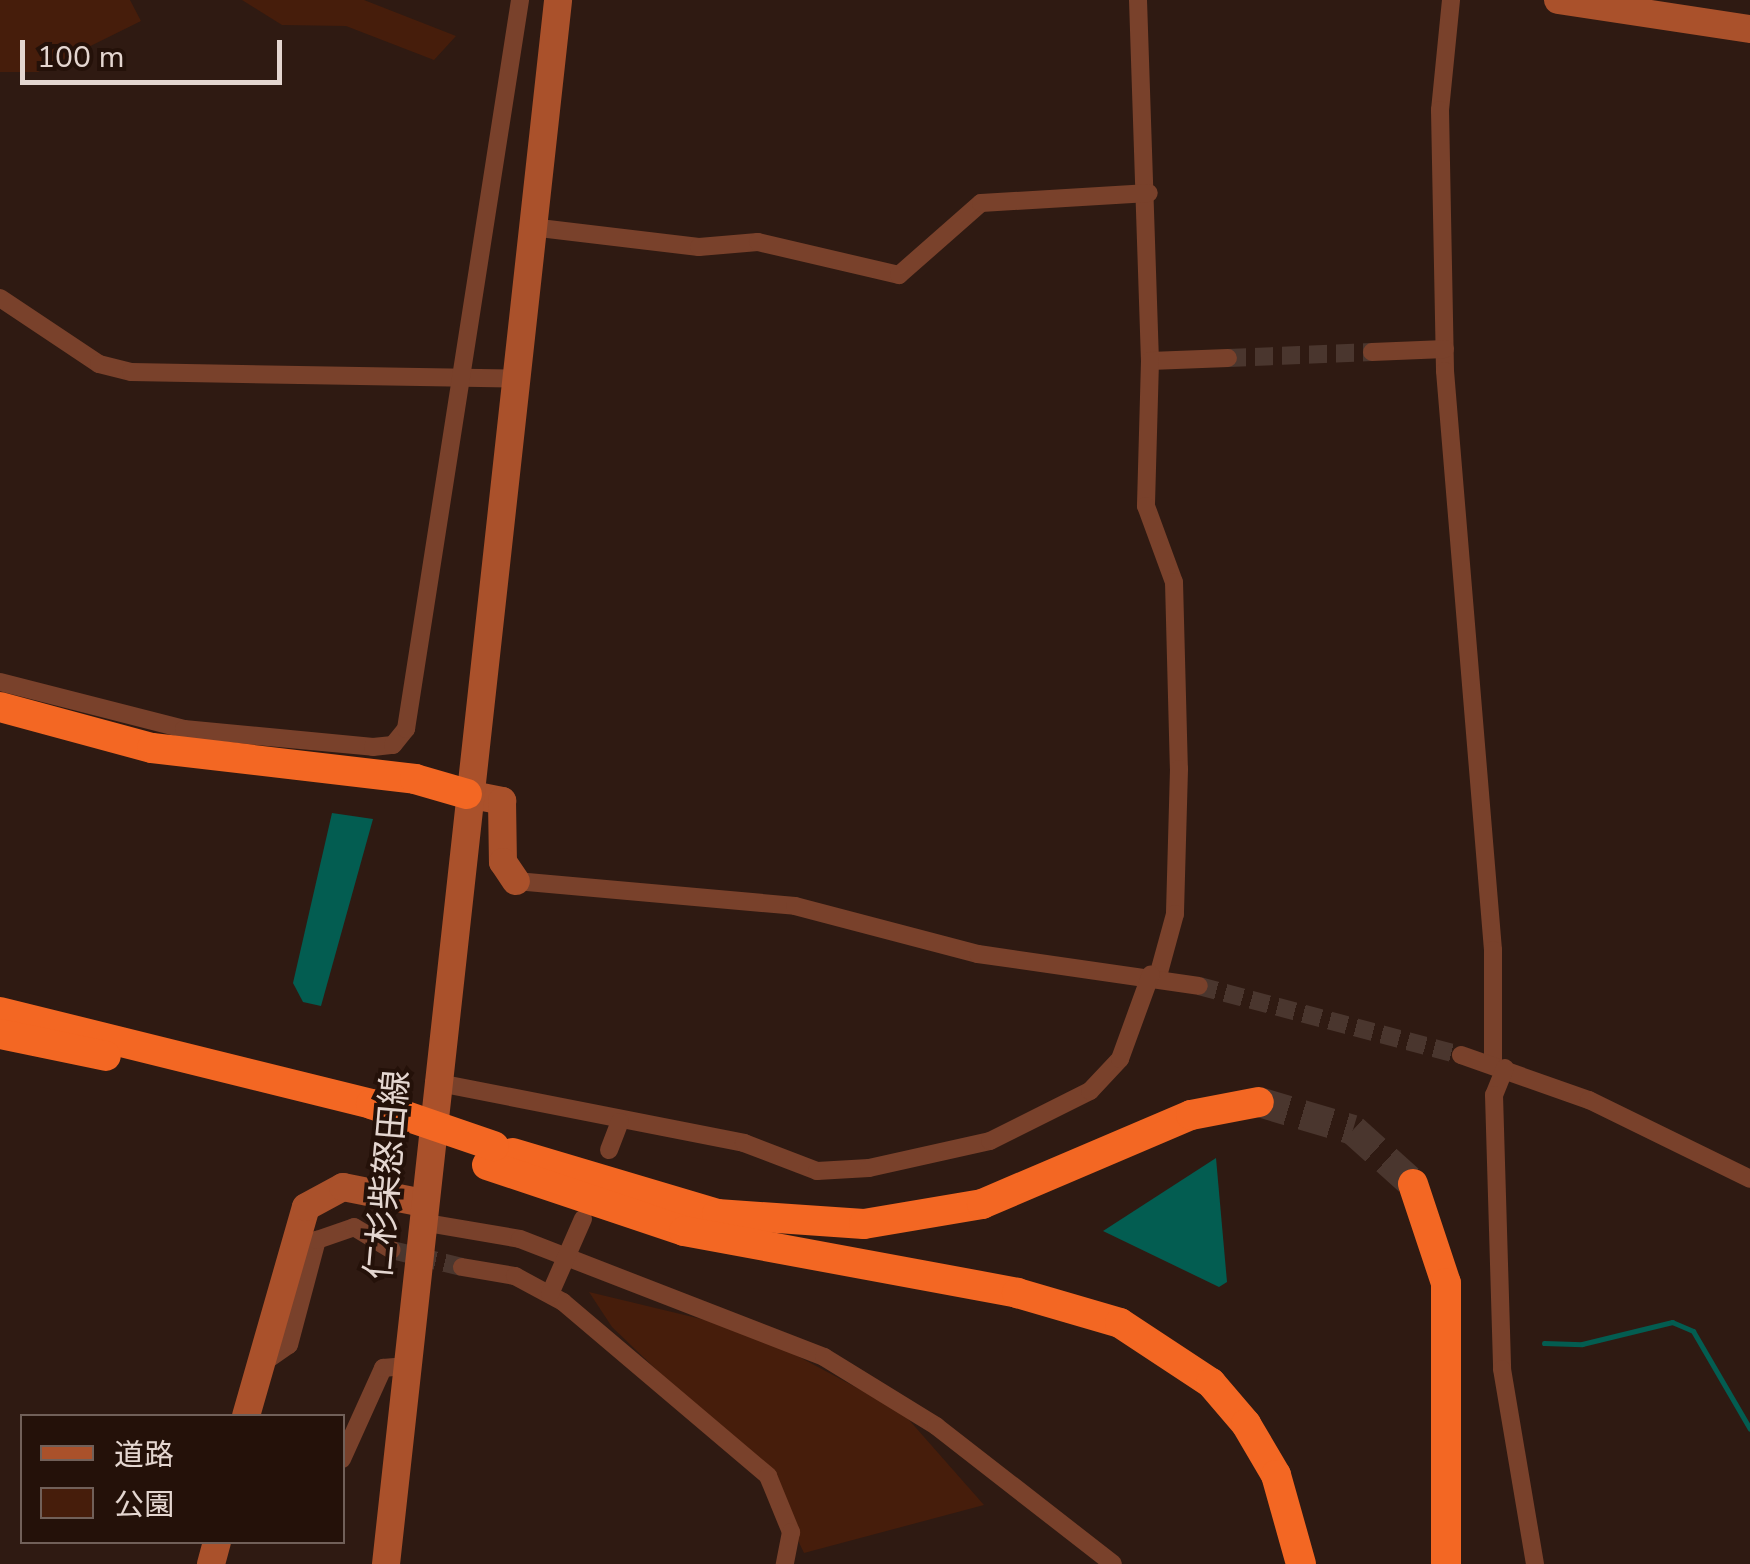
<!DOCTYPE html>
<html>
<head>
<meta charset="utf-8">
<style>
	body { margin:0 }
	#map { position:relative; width:1750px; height:1564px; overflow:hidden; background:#2f1a12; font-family:"Nunito Sans","Noto Sans JP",sans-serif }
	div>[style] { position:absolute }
	.green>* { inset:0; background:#461d0b }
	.water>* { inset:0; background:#035d51 }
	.stream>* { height:5px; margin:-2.5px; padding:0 2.5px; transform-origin:2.5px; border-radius:2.5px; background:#035d51 }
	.street-tunnel>* { height:18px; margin-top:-9px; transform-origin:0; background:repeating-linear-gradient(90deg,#4a362e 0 18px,transparent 0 27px) }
	.highway-tunnel>* { height:30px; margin-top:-15px; transform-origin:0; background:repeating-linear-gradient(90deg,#4a362e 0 30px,transparent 0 45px) }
	.street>* { height:18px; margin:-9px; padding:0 9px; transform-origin:9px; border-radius:9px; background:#79412b }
	.secondary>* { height:28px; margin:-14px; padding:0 14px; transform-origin:14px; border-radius:14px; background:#aa512b }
	.highway>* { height:30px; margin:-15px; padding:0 15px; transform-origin:15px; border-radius:15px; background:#f36723 }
	.highway-bridge>* { height:30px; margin:-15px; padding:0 15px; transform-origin:15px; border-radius:15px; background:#f36723 }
	span { translate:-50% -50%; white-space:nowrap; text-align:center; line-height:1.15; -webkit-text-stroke:8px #241109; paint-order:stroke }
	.street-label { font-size:35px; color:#e4d6d0 }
	.legend { position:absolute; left:20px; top:1414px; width:325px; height:130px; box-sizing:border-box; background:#241109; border:2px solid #716059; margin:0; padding:12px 18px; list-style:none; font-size:30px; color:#e4d6d0 }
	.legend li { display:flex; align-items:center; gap:20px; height:50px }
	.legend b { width:50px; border:2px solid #716059 }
	.scale { position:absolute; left:20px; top:40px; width:262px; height:45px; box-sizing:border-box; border:5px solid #e4d6d0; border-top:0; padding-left:12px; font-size:30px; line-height:35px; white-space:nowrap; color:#e4d6d0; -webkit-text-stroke:8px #241109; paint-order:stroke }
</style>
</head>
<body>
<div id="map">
	<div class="green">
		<i style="clip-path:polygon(0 0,130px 0,141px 21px,38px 72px,0 72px)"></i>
		<i style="clip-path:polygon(242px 0,364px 0,456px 36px,434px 60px,346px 26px,282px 25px)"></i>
		<i style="clip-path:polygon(589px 1292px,751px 1331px,902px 1412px,984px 1505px,804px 1553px,767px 1476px,612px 1327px)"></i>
	</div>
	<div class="water">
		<i style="clip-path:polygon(332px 813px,373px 819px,321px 1006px,303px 1002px,293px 983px)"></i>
		<i style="clip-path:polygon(1216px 1158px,1227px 1282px,1219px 1287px,1103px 1231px)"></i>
	</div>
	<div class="stream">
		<i style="left:1544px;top:1343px;width:38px;rotate:2deg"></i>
		<i style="left:1582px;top:1344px;width:93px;rotate:-13.7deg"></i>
		<i style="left:1672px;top:1322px;width:23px;rotate:23deg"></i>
		<i style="left:1693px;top:1331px;width:113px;rotate:59.8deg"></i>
	</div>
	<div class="street-tunnel">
		<i style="left:1228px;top:358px;width:144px;rotate:-2.4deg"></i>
		<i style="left:1199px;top:986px;width:271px;rotate:14.8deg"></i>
		<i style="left:392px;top:1250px;width:72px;rotate:13.7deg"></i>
	</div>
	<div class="highway-tunnel">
		<i style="left:1259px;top:1102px;width:98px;rotate:16.6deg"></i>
		<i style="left:1353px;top:1130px;width:81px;rotate:42deg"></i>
	</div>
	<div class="street">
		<i style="left:1138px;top:0;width:361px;rotate:88.1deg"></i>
		<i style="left:1150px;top:361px;width:78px;rotate:-2.2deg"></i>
		<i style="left:1451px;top:0;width:111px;rotate:95.7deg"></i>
		<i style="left:1440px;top:110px;width:261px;rotate:88.9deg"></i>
		<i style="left:1445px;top:371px;width:581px;rotate:85.26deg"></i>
		<i style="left:1493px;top:950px;width:114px;rotate:90deg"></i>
		<i style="left:531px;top:227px;width:169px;rotate:6.8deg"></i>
		<i style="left:699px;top:247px;width:59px;rotate:-4.8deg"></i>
		<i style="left:758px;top:242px;width:145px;rotate:13.2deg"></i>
		<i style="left:899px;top:275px;width:109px;rotate:-41.3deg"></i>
		<i style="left:981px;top:203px;width:168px;rotate:-3.4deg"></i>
		<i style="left:0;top:298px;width:119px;rotate:33.7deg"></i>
		<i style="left:99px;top:364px;width:33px;rotate:14deg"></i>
		<i style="left:131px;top:372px;width:382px;rotate:1deg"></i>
		<i style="left:1372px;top:352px;width:73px;rotate:-2.4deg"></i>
		<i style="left:1150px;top:361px;width:145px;rotate:91.6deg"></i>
		<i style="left:1146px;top:506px;width:81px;rotate:69.8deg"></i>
		<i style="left:1174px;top:582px;width:187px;rotate:88.5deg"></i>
		<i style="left:1179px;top:769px;width:145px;rotate:91.6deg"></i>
		<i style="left:1175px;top:914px;width:64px;rotate:105.3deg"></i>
		<i style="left:0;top:682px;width:190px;rotate:14.3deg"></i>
		<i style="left:184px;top:729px;width:190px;rotate:5.4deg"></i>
		<i style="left:373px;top:747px;width:20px;rotate:-6deg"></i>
		<i style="left:393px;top:745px;width:21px;rotate:-51deg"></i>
		<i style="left:406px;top:729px;width:738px;rotate:-81.11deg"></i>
		<i style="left:516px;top:881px;width:280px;rotate:5.1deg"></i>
		<i style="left:795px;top:906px;width:189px;rotate:14.7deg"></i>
		<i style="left:978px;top:954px;width:223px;rotate:8.2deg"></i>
		<i style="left:1461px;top:1055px;width:136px;rotate:19.4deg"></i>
		<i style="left:1589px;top:1100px;width:179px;rotate:26.1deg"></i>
		<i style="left:1505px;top:1068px;width:29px;rotate:112deg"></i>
		<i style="left:1494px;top:1095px;width:274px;rotate:88.3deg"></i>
		<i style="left:1502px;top:1369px;width:198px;rotate:80.4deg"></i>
		<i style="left:434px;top:1082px;width:316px;rotate:11.1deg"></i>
		<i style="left:744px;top:1143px;width:78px;rotate:21deg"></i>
		<i style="left:817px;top:1171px;width:52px;rotate:-3.3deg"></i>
		<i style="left:869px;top:1168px;width:124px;rotate:-12.6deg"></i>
		<i style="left:990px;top:1141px;width:112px;rotate:-26.6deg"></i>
		<i style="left:1090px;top:1091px;width:44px;rotate:-46.8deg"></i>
		<i style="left:1120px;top:1059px;width:90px;rotate:-70deg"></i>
		<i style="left:609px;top:1150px;width:30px;rotate:-69deg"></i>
		<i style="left:421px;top:1222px;width:100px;rotate:9.7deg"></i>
		<i style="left:520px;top:1239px;width:326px;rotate:21.2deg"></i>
		<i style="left:824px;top:1357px;width:132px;rotate:31.6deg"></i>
		<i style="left:936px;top:1426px;width:224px;rotate:37.9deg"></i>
		<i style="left:462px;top:1267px;width:54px;rotate:9.6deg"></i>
		<i style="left:515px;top:1276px;width:55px;rotate:28.4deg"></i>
		<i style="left:563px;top:1302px;width:269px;rotate:40.3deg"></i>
		<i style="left:768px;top:1476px;width:61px;rotate:67.7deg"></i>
		<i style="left:791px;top:1532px;width:33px;rotate:101deg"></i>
		<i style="left:550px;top:1294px;width:82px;rotate:-66.3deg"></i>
		<i style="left:260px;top:1365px;width:35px;rotate:-35deg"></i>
		<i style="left:289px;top:1345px;width:109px;rotate:-75.1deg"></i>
		<i style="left:317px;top:1240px;width:39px;rotate:-19deg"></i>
		<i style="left:354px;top:1227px;width:44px;rotate:31.2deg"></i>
		<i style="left:342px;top:1459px;width:100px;rotate:-65.7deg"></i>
		<i style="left:383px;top:1368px;width:24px;rotate:-5deg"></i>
	</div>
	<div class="secondary">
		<i style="left:1558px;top:0;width:194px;rotate:8.6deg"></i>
		<i style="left:467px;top:794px;width:36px;rotate:11deg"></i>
		<i style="left:502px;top:801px;width:61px;rotate:89.1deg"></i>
		<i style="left:503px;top:862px;width:23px;rotate:56deg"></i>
		<i style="left:246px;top:1416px;width:217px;rotate:-74deg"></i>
		<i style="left:306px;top:1207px;width:42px;rotate:-28.4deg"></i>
		<i style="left:343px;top:1187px;width:82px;rotate:11.3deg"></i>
		<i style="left:211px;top:1564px;width:23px;rotate:-75deg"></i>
		<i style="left:386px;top:1564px;width:1573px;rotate:-83.72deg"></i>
	</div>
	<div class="highway">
		<i style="left:0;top:707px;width:157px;rotate:15.1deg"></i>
		<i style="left:152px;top:748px;width:265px;rotate:6.7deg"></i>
		<i style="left:415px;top:779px;width:54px;rotate:16.1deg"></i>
		<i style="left:0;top:1012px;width:382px;rotate:13.9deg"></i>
		<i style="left:0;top:1034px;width:108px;rotate:11.7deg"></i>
		<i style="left:513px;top:1153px;width:213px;rotate:16.6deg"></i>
		<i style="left:717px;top:1214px;width:147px;rotate:3.9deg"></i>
		<i style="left:864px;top:1224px;width:120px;rotate:-9.6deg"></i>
		<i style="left:982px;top:1204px;width:227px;rotate:-23.1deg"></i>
		<i style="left:1191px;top:1115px;width:69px;rotate:-10.8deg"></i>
		<i style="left:487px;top:1165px;width:208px;rotate:18.5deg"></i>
		<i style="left:684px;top:1231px;width:339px;rotate:10.5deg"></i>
		<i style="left:1017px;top:1293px;width:107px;rotate:16.2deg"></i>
		<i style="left:1120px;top:1323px;width:109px;rotate:33.4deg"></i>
		<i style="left:1211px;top:1383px;width:54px;rotate:49.5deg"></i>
		<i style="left:1246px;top:1424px;width:59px;rotate:59.5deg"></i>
		<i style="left:1276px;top:1475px;width:92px;rotate:74.3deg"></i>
		<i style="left:1413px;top:1184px;width:104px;rotate:71.6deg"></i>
		<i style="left:1446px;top:1283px;width:281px;rotate:90deg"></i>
	</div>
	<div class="highway-bridge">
		<i style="left:371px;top:1104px;width:130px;rotate:18.9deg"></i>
	</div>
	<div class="street-label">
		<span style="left:388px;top:1175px;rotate:-85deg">仁杉柴怒田線</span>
	</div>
	<ul class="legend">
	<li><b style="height:12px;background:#aa512b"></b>道路</li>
	<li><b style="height:28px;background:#461d0b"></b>公園</li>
	</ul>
	<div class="scale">100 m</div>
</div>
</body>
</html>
